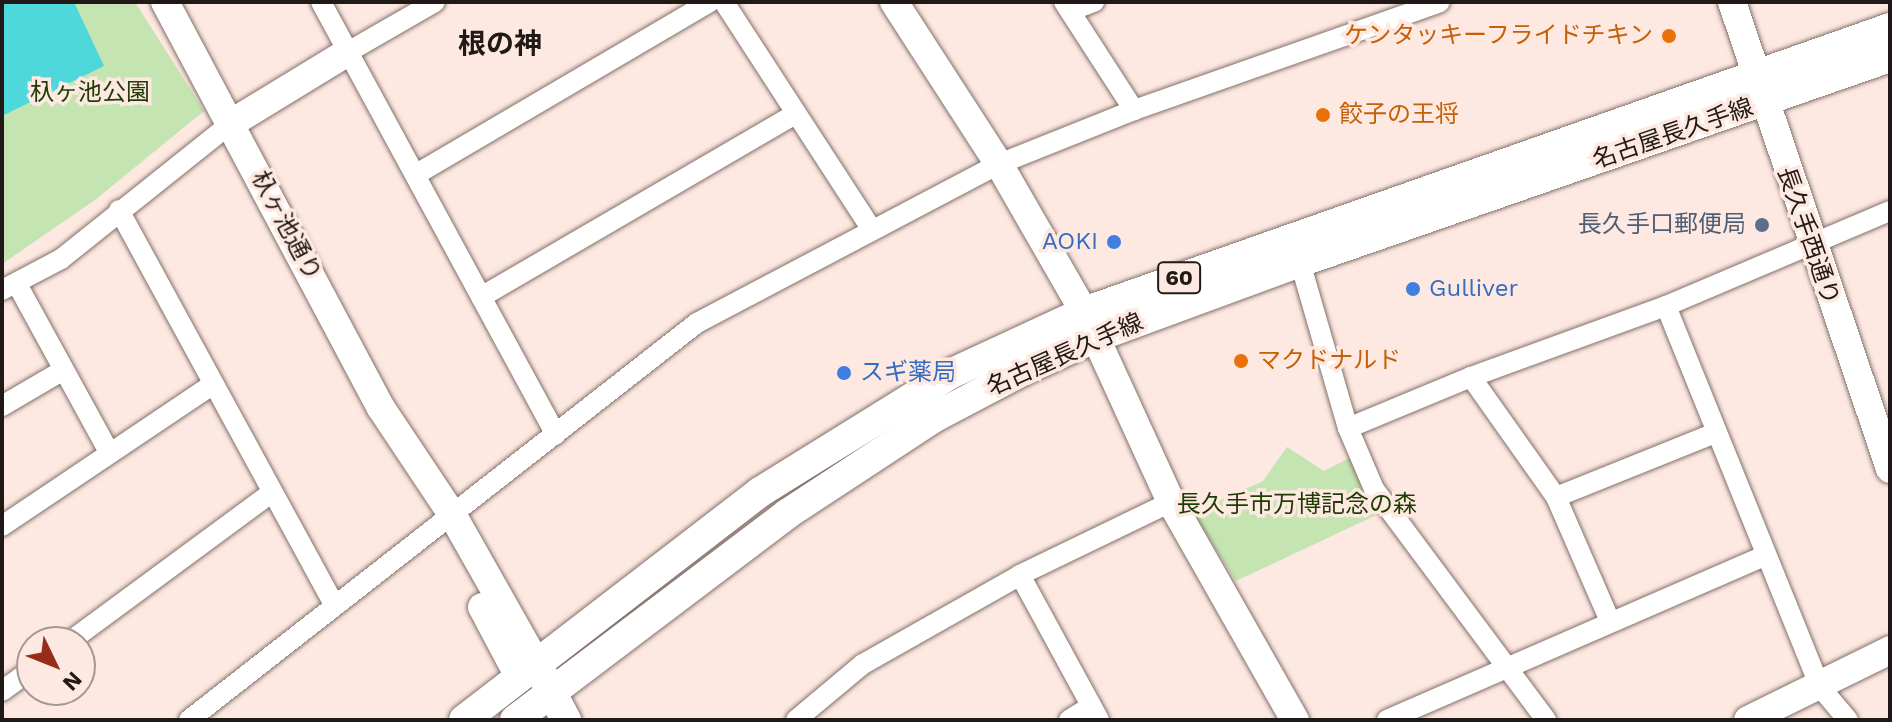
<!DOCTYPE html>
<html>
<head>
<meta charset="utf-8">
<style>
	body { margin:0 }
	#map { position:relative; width:1892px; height:722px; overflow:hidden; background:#fde9e1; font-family:"Work Sans","Noto Sans JP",sans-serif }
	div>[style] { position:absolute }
	.green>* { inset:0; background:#c4e5b1 }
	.water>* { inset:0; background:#4fd8db }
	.roads { filter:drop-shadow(0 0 2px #82706a) drop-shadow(0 0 2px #82706a) }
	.street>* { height:20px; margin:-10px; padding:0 10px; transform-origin:10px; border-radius:10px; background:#fff }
	.secondary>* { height:28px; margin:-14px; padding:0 14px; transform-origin:14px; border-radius:14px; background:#fff }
	.primary>* { height:30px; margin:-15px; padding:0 15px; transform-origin:15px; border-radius:15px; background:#fff }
	.dots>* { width:22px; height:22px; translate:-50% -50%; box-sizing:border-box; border:4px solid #fde9e1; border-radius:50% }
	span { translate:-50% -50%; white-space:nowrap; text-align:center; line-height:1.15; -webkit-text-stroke:7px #fde9e1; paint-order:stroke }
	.shield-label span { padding:2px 6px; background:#fde9e1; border:2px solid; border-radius:6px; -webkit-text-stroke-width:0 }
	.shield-label { font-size:22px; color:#201916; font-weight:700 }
	.food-label { font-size:24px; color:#c56008 }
	.right { translate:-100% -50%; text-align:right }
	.left { translate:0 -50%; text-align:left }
	.park-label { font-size:24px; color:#1e3c03 }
	.street-label { font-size:24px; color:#201916 }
	.service-label { font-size:24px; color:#4e5e75 }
	.shop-label { font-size:24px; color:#366cbe }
	.quarter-label { font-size:28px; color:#201916; font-weight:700 }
	.frame { position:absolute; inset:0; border:4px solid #201916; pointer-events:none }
	.north { position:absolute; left:16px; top:626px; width:80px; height:80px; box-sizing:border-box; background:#fde9e1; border:2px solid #a59690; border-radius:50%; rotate:133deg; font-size:22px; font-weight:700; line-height:32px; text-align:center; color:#201916 }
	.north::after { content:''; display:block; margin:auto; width:28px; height:36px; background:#962d1a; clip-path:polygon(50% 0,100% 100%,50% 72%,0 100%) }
</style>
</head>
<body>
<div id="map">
	<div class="green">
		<i style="clip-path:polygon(2px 2px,135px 2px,204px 111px,95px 200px,2px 264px)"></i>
		<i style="clip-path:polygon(1287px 447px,1324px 471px,1353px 456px,1383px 512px,1236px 581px,1180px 493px,1214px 503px,1263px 481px)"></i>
	</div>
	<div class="water">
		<i style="clip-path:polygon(2px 2px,74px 2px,104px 66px,2px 116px)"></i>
	</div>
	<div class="roads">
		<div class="street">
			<i style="left:321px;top:2px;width:492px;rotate:61.5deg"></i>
			<i style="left:724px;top:2px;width:272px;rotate:57deg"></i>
			<i style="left:1064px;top:2px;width:129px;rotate:57.1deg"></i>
			<i style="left:1070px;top:11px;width:26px;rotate:-21deg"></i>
			<i style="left:348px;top:52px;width:100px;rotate:-29.9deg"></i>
			<i style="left:415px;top:175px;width:342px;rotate:-30.4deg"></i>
			<i style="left:119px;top:210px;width:450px;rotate:61.4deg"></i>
			<i style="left:1300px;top:262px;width:173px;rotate:73.9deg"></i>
			<i style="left:1348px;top:428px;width:66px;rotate:66.9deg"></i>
			<i style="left:1374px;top:489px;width:288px;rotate:53.3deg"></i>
			<i style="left:17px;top:284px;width:192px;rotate:61.3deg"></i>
			<i style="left:2px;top:290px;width:67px;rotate:-27.7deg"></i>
			<i style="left:61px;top:259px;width:216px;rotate:-38.6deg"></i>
			<i style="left:481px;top:297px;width:364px;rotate:-30.2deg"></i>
			<i style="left:1666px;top:306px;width:411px;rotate:68deg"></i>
			<i style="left:1820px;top:687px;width:43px;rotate:49.7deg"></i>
			<i style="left:1471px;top:377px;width:147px;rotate:54.7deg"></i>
			<i style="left:1556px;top:497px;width:135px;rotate:66.5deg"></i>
			<i style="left:2px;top:406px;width:69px;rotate:-30.3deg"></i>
			<i style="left:1348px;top:428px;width:133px;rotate:-22.5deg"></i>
			<i style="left:1471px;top:377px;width:208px;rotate:-20deg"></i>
			<i style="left:1666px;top:306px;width:243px;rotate:-23deg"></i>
			<i style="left:1556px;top:497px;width:171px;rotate:-21.9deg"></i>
			<i style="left:2px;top:526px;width:254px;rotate:-33.9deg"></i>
			<i style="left:1020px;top:575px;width:165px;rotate:61.4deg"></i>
			<i style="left:69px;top:642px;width:250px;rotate:-36.4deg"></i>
			<i style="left:2px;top:691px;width:37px;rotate:-36deg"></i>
			<i style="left:189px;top:720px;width:645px;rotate:-38.01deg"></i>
			<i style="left:697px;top:323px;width:341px;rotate:-27.8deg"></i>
			<i style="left:999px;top:164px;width:145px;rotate:-21.8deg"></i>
			<i style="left:1134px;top:110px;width:324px;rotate:-19.4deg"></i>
			<i style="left:796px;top:720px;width:87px;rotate:-39.9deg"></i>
			<i style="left:863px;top:664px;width:180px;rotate:-29.5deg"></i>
			<i style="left:1020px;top:575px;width:168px;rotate:-25.8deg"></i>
			<i style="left:1069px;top:720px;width:26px;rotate:-32deg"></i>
			<i style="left:1387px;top:720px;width:412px;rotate:-23.5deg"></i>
		</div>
		<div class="secondary">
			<i style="left:165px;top:2px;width:460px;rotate:62deg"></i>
			<i style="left:381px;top:408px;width:130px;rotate:56.3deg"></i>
			<i style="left:453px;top:516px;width:169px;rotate:60.5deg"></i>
			<i style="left:894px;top:2px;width:193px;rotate:57.1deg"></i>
			<i style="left:999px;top:164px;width:171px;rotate:60.1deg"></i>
			<i style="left:1084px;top:312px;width:209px;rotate:65.4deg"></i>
			<i style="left:1171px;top:502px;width:251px;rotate:60.4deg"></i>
			<i style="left:1732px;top:2px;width:493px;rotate:71.3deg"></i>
			<i style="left:230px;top:124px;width:138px;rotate:-31.4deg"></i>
			<i style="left:482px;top:607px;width:79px;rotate:62.1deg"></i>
			<i style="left:1748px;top:720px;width:158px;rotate:-26.2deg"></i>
		</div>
		<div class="primary">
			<i style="left:543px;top:676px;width:50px;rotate:62.4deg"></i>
			<i style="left:464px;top:720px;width:374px;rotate:-37.6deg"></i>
			<i style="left:760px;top:492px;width:224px;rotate:-31.8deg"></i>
			<i style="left:950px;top:374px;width:148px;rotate:-24.8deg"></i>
			<i style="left:1084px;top:312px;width:855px;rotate:-19.41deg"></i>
			<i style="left:515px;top:720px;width:341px;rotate:-37.1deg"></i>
			<i style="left:787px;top:514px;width:175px;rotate:-33.3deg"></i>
			<i style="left:933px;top:418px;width:103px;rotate:-27.8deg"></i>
			<i style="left:1024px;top:370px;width:79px;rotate:-24.6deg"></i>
			<i style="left:1096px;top:337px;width:217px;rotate:-20.2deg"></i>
			<i style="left:1300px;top:262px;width:625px;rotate:-19.16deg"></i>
		</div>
	</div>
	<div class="dots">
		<i style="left:1669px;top:36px;background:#e8710a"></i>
		<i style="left:1323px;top:115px;background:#e8710a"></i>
		<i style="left:1762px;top:225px;background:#5c6f8a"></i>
		<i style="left:1114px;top:242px;background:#3f7fe0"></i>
		<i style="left:1413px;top:289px;background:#3f7fe0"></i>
		<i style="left:1241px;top:361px;background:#e8710a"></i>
		<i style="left:844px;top:373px;background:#3f7fe0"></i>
	</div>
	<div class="shield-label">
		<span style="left:1179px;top:278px">60</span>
	</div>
	<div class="food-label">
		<span class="right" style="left:1653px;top:36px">ケンタッキーフライドチキン</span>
		<span class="left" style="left:1339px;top:115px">餃子の王将</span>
		<span class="left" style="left:1257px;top:361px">マクドナルド</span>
	</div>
	<div class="park-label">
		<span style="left:90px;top:93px">杁ヶ池公園</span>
		<span style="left:1297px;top:505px">長久手市万博記念の森</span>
	</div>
	<div class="street-label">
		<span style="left:1673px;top:134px;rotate:-19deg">名古屋長久手線</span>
		<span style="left:286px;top:226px;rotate:62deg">杁ヶ池通り</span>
		<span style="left:1808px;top:236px;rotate:71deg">長久手西通り</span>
		<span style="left:1065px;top:355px;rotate:-24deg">名古屋長久手線</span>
	</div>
	<div class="service-label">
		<span class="right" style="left:1746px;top:225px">長久手口郵便局</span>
	</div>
	<div class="shop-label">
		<span class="right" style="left:1098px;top:242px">AOKI</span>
		<span class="left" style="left:1429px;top:289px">Gulliver</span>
		<span class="left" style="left:860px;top:373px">スギ薬局</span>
	</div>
	<div class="quarter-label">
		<span style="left:500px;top:44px">根の神</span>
	</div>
	<div class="frame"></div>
	<div class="north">N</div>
</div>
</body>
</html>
